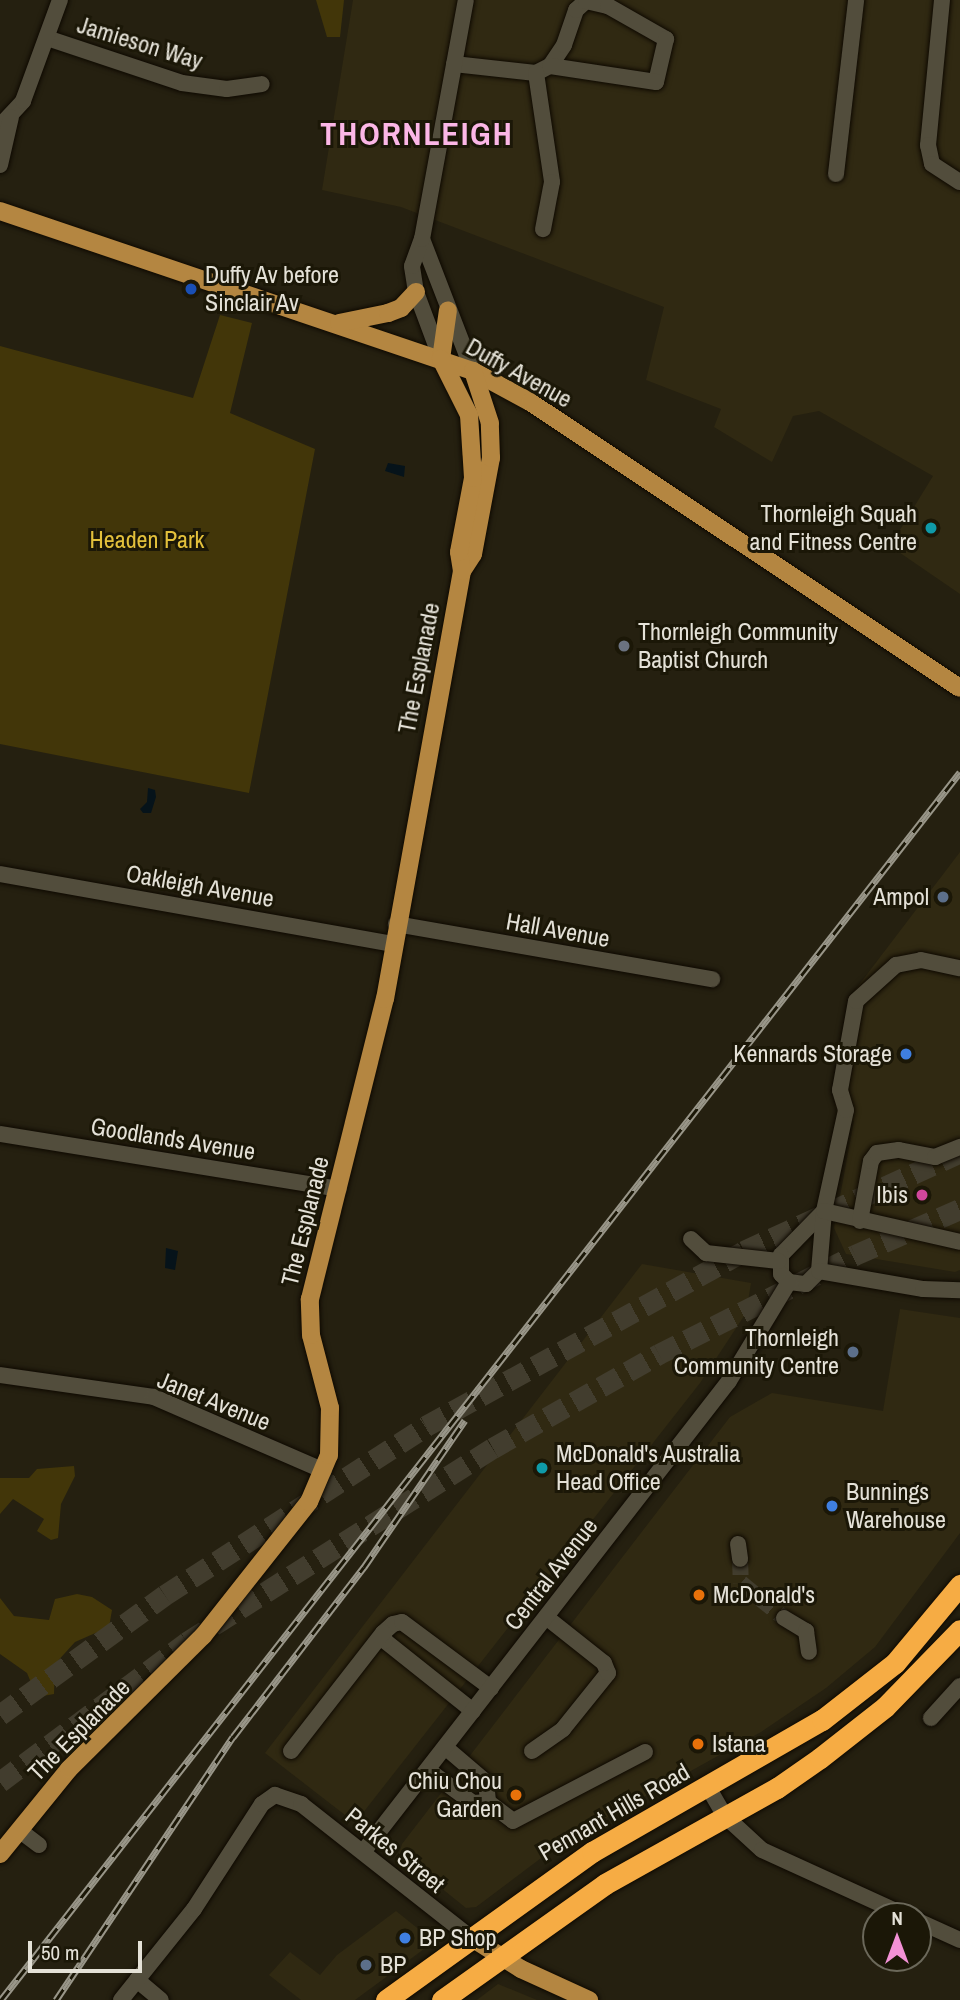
<!DOCTYPE html>
<html>
<head>
<meta charset="utf-8">
<style>
	body { margin:0 }
	#map { position:relative; width:960px; height:2000px; overflow:hidden; background:#252010; font-family:"Archivo Narrow",sans-serif }
	div>[style] { position:absolute }
	.built>* { inset:0; background:#302912 }
	.green>* { inset:0; background:#423609 }
	.water>* { inset:0; background:#06131a }
	.minor-tunnel>* { height:16px; margin-top:-8px; transform-origin:0; background:repeating-linear-gradient(90deg,#423d2e 0 16px,transparent 0 24px) }
	.highway-tunnel>* { height:21px; margin-top:-10.5px; transform-origin:0; background:repeating-linear-gradient(90deg,#423d2e 0 21px,transparent 0 31px) }
	.roads { filter:drop-shadow(0 0 2px #0e0900) drop-shadow(0 0 2px #0e0900) }
	.minor>* { height:16px; margin:-8px; padding:0 8px; transform-origin:8px; border-radius:8px; background:#524d3c }
	.major>* { height:18px; margin:-9px; padding:0 9px; transform-origin:9px; border-radius:9px; background:#b48641 }
	.highway>* { height:21px; margin:-10.5px; padding:0 10.5px; transform-origin:10.5px; border-radius:10.5px; background:#f6ac44 }
	.rail>* { height:7px; margin-top:-3.5px; transform-origin:0; background:repeating-linear-gradient(90deg,#1b1707 0 13px,#999689 0 26px); box-sizing:border-box; border-block:2px solid #999689 }
	.dots>* { width:19px; height:19px; translate:-50% -50%; box-sizing:border-box; border:4px solid #1b1707; border-radius:50% }
	span { translate:-50% -50%; white-space:nowrap; text-align:center; line-height:1.15; -webkit-text-stroke:6px #1b1707; paint-order:stroke }
	.street-label { font-size:24px; color:#e4e1d7 }
	.poi-label { font-size:24px; color:#e4e1d7 }
	.left { translate:0 -50%; text-align:left }
	.right { translate:-100% -50%; text-align:right }
	.park-label { font-size:24px; color:#e3c03b }
	.district-label { font-size:32px; color:#fbb6e6; font-weight:700; letter-spacing:2px }
	.north { position:absolute; left:862px; top:1902px; width:70px; height:70px; box-sizing:border-box; background:#1b1707; border:2px solid #6b685a; border-radius:50%; rotate:0deg; font-size:19px; font-weight:700; line-height:28px; text-align:center; color:#e4e1d7 }
	.north::after { content:''; display:block; margin:auto; width:24px; height:32px; background:#f391d6; clip-path:polygon(50% 0,100% 100%,50% 72%,0 100%) }
	.scale { position:absolute; left:28px; top:1941px; width:114px; height:32px; box-sizing:border-box; border:4px solid #e4e1d7; border-top:0; padding-left:9px; font-size:21px; line-height:24px; white-space:nowrap; color:#e4e1d7; -webkit-text-stroke:5px #1b1707; paint-order:stroke }
</style>
</head>
<body>
<div id="map">
	<div class="built">
		<i style="clip-path:polygon(353px 0,960px 0,960px 594px,890px 546px,933px 476px,819px 411px,793px 416px,772px 462px,714px 427px,721px 409px,646px 380px,664px 307px,401px 207px,322px 190px)"></i>
		<i style="clip-path:polygon(960px 852px,960px 1270px,955px 1272px,846px 1254px,834px 1228px,854px 1121px,837px 1117px,833px 1091px,849px 998px)"></i>
		<i style="clip-path:polygon(642px 1264px,751px 1283px,746px 1313px,700px 1383px,362px 1814px,345px 1815px,265px 1753px)"></i>
		<i style="clip-path:polygon(900px 1309px,960px 1318px,960px 1533px,875px 1647px,826px 1688px,761px 1732px,561px 1843px,476px 1907px,466px 1908px,399px 1854px,402px 1844px,730px 1417px,772px 1393px,883px 1411px)"></i>
		<i style="clip-path:polygon(396px 1911px,431px 1939px,428px 1946px,355px 2000px,301px 2000px,269px 1975px,290px 1952px,320px 1975px,337px 1955px)"></i>
		<i style="clip-path:polygon(498px 1984px,537px 2000px,477px 2000px)"></i>
	</div>
	<div class="green">
		<i style="clip-path:polygon(316px 0,344px 0,340px 37px,327px 37px)"></i>
		<i style="clip-path:polygon(220px 315px,252px 323px,230px 413px,315px 449px,249px 793px,0 744px,0 346px,193px 398px)"></i>
		<i style="clip-path:polygon(74px 1466px,75px 1476px,61px 1504px,58px 1538px,51px 1540px,37px 1531px,44px 1519px,13px 1499px,0 1514px,0 1478px,29px 1478px,37px 1469px)"></i>
		<i style="clip-path:polygon(77px 1594px,92px 1597px,112px 1610px,109px 1627px,75px 1642px,55px 1664px,54px 1694px,37px 1697px,27px 1673px,0 1654px,0 1598px,14px 1616px,49px 1620px,55px 1599px)"></i>
	</div>
	<div class="water">
		<i style="clip-path:polygon(388px 463px,405px 466px,404px 477px,385px 471px)"></i>
		<i style="clip-path:polygon(148px 788px,155px 790px,156px 797px,151px 813px,143px 813px,140px 809px,147px 802px)"></i>
		<i style="clip-path:polygon(166px 1248px,178px 1251px,175px 1270px,165px 1268px)"></i>
	</div>
	<div class="minor-tunnel">
		<i style="left:740px;top:1559px;width:24px;rotate:88deg"></i>
		<i style="left:741px;top:1583px;width:55px;rotate:39.1deg"></i>
	</div>
	<div class="highway-tunnel">
		<i style="left:0;top:1715px;width:204px;rotate:-36deg"></i>
		<i style="left:165px;top:1595px;width:311px;rotate:-32.9deg"></i>
		<i style="left:426px;top:1426px;width:363px;rotate:-28.8deg"></i>
		<i style="left:744px;top:1251px;width:236px;rotate:-24.5deg"></i>
		<i style="left:0;top:1782px;width:234px;rotate:-36.8deg"></i>
		<i style="left:187px;top:1642px;width:362px;rotate:-32.4deg"></i>
		<i style="left:493px;top:1448px;width:191px;rotate:-29.5deg"></i>
		<i style="left:659px;top:1354px;width:220px;rotate:-26.8deg"></i>
		<i style="left:855px;top:1255px;width:115px;rotate:-23.7deg"></i>
	</div>
	<div class="roads">
		<div class="minor">
			<i style="left:942px;top:0;width:146px;rotate:95.5deg"></i>
			<i style="left:928px;top:145px;width:19px;rotate:78deg"></i>
			<i style="left:932px;top:164px;width:33px;rotate:33deg"></i>
			<i style="left:47px;top:38px;width:142px;rotate:18.4deg"></i>
			<i style="left:182px;top:83px;width:45px;rotate:7.6deg"></i>
			<i style="left:227px;top:89px;width:35px;rotate:-8deg"></i>
			<i style="left:454px;top:64px;width:82px;rotate:6.3deg"></i>
			<i style="left:536px;top:73px;width:16px;rotate:-27deg"></i>
			<i style="left:550px;top:66px;width:25px;rotate:-56deg"></i>
			<i style="left:564px;top:45px;width:37px;rotate:-71deg"></i>
			<i style="left:576px;top:10px;width:13px;rotate:-42deg"></i>
			<i style="left:586px;top:1px;width:23px;rotate:13deg"></i>
			<i style="left:608px;top:6px;width:67px;rotate:29.6deg"></i>
			<i style="left:666px;top:39px;width:44px;rotate:103.1deg"></i>
			<i style="left:656px;top:82px;width:107px;rotate:-171.4deg"></i>
			<i style="left:536px;top:73px;width:110px;rotate:81.6deg"></i>
			<i style="left:552px;top:182px;width:48px;rotate:100.8deg"></i>
			<i style="left:0;top:126px;width:34px;rotate:-47deg"></i>
			<i style="left:23px;top:101px;width:108px;rotate:-69.9deg"></i>
			<i style="left:0;top:165px;width:49px;rotate:-77.1deg"></i>
			<i style="left:836px;top:174px;width:175px;rotate:-83.4deg"></i>
			<i style="left:422px;top:239px;width:142px;rotate:68.9deg"></i>
			<i style="left:441px;top:359px;width:72px;rotate:-110.5deg"></i>
			<i style="left:416px;top:292px;width:26px;rotate:-99deg"></i>
			<i style="left:412px;top:266px;width:29px;rotate:-70deg"></i>
			<i style="left:422px;top:239px;width:243px;rotate:-79.6deg"></i>
			<i style="left:0;top:874px;width:399px;rotate:10.1deg"></i>
			<i style="left:396px;top:924px;width:321px;rotate:9.9deg"></i>
			<i style="left:0;top:1134px;width:343px;rotate:9.2deg"></i>
			<i style="left:824px;top:1211px;width:62px;rotate:134.3deg"></i>
			<i style="left:781px;top:1255px;width:19px;rotate:90deg"></i>
			<i style="left:781px;top:1274px;width:11px;rotate:45deg"></i>
			<i style="left:789px;top:1282px;width:17px;rotate:7deg"></i>
			<i style="left:806px;top:1284px;width:18px;rotate:-45deg"></i>
			<i style="left:819px;top:1271px;width:60px;rotate:-85.2deg"></i>
			<i style="left:824px;top:1211px;width:103px;rotate:-77.7deg"></i>
			<i style="left:846px;top:1110px;width:21px;rotate:-107deg"></i>
			<i style="left:840px;top:1090px;width:90px;rotate:-79.8deg"></i>
			<i style="left:856px;top:1001px;width:54px;rotate:-42deg"></i>
			<i style="left:896px;top:965px;width:25px;rotate:-11deg"></i>
			<i style="left:921px;top:960px;width:40px;rotate:12deg"></i>
			<i style="left:824px;top:1211px;width:139px;rotate:12.8deg"></i>
			<i style="left:860px;top:1221px;width:61px;rotate:-79.6deg"></i>
			<i style="left:871px;top:1161px;width:10px;rotate:-53deg"></i>
			<i style="left:877px;top:1153px;width:22px;rotate:-8deg"></i>
			<i style="left:899px;top:1150px;width:37px;rotate:11deg"></i>
			<i style="left:935px;top:1157px;width:27px;rotate:-22deg"></i>
			<i style="left:691px;top:1239px;width:21px;rotate:43deg"></i>
			<i style="left:706px;top:1253px;width:73px;rotate:6.3deg"></i>
			<i style="left:819px;top:1271px;width:106px;rotate:9.8deg"></i>
			<i style="left:923px;top:1289px;width:37px;rotate:2deg"></i>
			<i style="left:0;top:1375px;width:156px;rotate:8.1deg"></i>
			<i style="left:154px;top:1397px;width:185px;rotate:23.5deg"></i>
			<i style="left:738px;top:1544px;width:15px;rotate:82deg"></i>
			<i style="left:784px;top:1618px;width:26px;rotate:31deg"></i>
			<i style="left:806px;top:1631px;width:21px;rotate:82deg"></i>
			<i style="left:473px;top:1711px;width:112px;rotate:-141.5deg"></i>
			<i style="left:385px;top:1641px;width:8px;rotate:-104deg"></i>
			<i style="left:383px;top:1633px;width:13px;rotate:-42deg"></i>
			<i style="left:393px;top:1624px;width:9px;rotate:-13deg"></i>
			<i style="left:402px;top:1622px;width:111px;rotate:36.6deg"></i>
			<i style="left:931px;top:1718px;width:43px;rotate:-47.8deg"></i>
			<i style="left:445px;top:1747px;width:54px;rotate:40.5deg"></i>
			<i style="left:486px;top:1782px;width:20px;rotate:84deg"></i>
			<i style="left:488px;top:1802px;width:31px;rotate:37deg"></i>
			<i style="left:513px;top:1821px;width:149px;rotate:-27.6deg"></i>
			<i style="left:291px;top:1751px;width:150px;rotate:-52.1deg"></i>
			<i style="left:532px;top:1751px;width:38px;rotate:-35deg"></i>
			<i style="left:563px;top:1729px;width:72px;rotate:-51.2deg"></i>
			<i style="left:608px;top:1673px;width:11px;rotate:-112deg"></i>
			<i style="left:604px;top:1663px;width:74px;rotate:-141.6deg"></i>
			<i style="left:428px;top:1770px;width:56px;rotate:36.3deg"></i>
			<i style="left:473px;top:1803px;width:15px;rotate:-4deg"></i>
			<i style="left:708px;top:1787px;width:34px;rotate:60deg"></i>
			<i style="left:725px;top:1816px;width:50px;rotate:42.6deg"></i>
			<i style="left:762px;top:1850px;width:159px;rotate:24.5deg"></i>
			<i style="left:19px;top:1830px;width:25px;rotate:37deg"></i>
			<i style="left:363px;top:1852px;width:596px;rotate:-52.15deg"></i>
			<i style="left:729px;top:1381px;width:116px;rotate:-58.8deg"></i>
			<i style="left:918px;top:1921px;width:46px;rotate:24.3deg"></i>
			<i style="left:137px;top:1980px;width:31px;rotate:40deg"></i>
			<i style="left:121px;top:2000px;width:117px;rotate:-51.3deg"></i>
			<i style="left:194px;top:1909px;width:125px;rotate:-57.1deg"></i>
			<i style="left:262px;top:1804px;width:16px;rotate:-35deg"></i>
			<i style="left:275px;top:1795px;width:28px;rotate:19deg"></i>
			<i style="left:301px;top:1804px;width:215px;rotate:38.2deg"></i>
		</div>
		<div class="major">
			<i style="left:0;top:211px;width:499px;rotate:18.7deg"></i>
			<i style="left:473px;top:371px;width:65px;rotate:28.5deg"></i>
			<i style="left:530px;top:402px;width:516px;rotate:33.63deg"></i>
			<i style="left:339px;top:323px;width:50px;rotate:-11.5deg"></i>
			<i style="left:388px;top:313px;width:14px;rotate:-21deg"></i>
			<i style="left:401px;top:308px;width:22px;rotate:-47deg"></i>
			<i style="left:441px;top:359px;width:49px;rotate:-81.9deg"></i>
			<i style="left:462px;top:571px;width:20px;rotate:-57deg"></i>
			<i style="left:473px;top:554px;width:98px;rotate:-79.4deg"></i>
			<i style="left:491px;top:458px;width:35px;rotate:-92deg"></i>
			<i style="left:490px;top:423px;width:55px;rotate:-108.1deg"></i>
			<i style="left:0;top:1854px;width:109px;rotate:-50.9deg"></i>
			<i style="left:69px;top:1769px;width:189px;rotate:-44.8deg"></i>
			<i style="left:203px;top:1636px;width:171px;rotate:-51.7deg"></i>
			<i style="left:309px;top:1502px;width:51px;rotate:-66.9deg"></i>
			<i style="left:329px;top:1455px;width:47px;rotate:-88.8deg"></i>
			<i style="left:330px;top:1408px;width:75px;rotate:-104.6deg"></i>
			<i style="left:311px;top:1335px;width:36px;rotate:-92deg"></i>
			<i style="left:310px;top:1299px;width:309px;rotate:-76deg"></i>
			<i style="left:385px;top:999px;width:435px;rotate:-79.8deg"></i>
			<i style="left:462px;top:571px;width:19px;rotate:-99deg"></i>
			<i style="left:459px;top:552px;width:75px;rotate:-79.3deg"></i>
			<i style="left:473px;top:478px;width:63px;rotate:-93.6deg"></i>
			<i style="left:469px;top:415px;width:63px;rotate:-116.6deg"></i>
			<i style="left:470px;top:1937px;width:60px;rotate:32.1deg"></i>
			<i style="left:521px;top:1969px;width:75px;rotate:24.5deg"></i>
		</div>
		<div class="highway">
			<i style="left:386px;top:2000px;width:254px;rotate:-35.7deg"></i>
			<i style="left:592px;top:1852px;width:265px;rotate:-29.9deg"></i>
			<i style="left:822px;top:1720px;width:93px;rotate:-38deg"></i>
			<i style="left:895px;top:1663px;width:102px;rotate:-50.2deg"></i>
			<i style="left:442px;top:2000px;width:200px;rotate:-35.4deg"></i>
			<i style="left:605px;top:1884px;width:197px;rotate:-29.2deg"></i>
			<i style="left:777px;top:1788px;width:52px;rotate:-34.9deg"></i>
			<i style="left:820px;top:1758px;width:83px;rotate:-38.1deg"></i>
			<i style="left:885px;top:1707px;width:107px;rotate:-45.8deg"></i>
		</div>
	</div>
	<div class="rail">
		<i style="left:1px;top:2000px;width:1558px;rotate:-52.01deg"></i>
		<i style="left:56px;top:2000px;width:317px;rotate:-56.1deg"></i>
		<i style="left:233px;top:1737px;width:215px;rotate:-52.4deg"></i>
		<i style="left:364px;top:1567px;width:178px;rotate:-55.5deg"></i>
	</div>
	<div class="dots">
		<i style="left:191px;top:289px;background:#1a4fb4"></i>
		<i style="left:931px;top:528px;background:#0f9aa8"></i>
		<i style="left:624px;top:646px;background:#6b7280"></i>
		<i style="left:943px;top:897px;background:#5c6f8a"></i>
		<i style="left:906px;top:1054px;background:#3f7fe0"></i>
		<i style="left:922px;top:1195px;background:#d1479c"></i>
		<i style="left:853px;top:1352px;background:#5c6f8a"></i>
		<i style="left:542px;top:1468px;background:#0f9aa8"></i>
		<i style="left:832px;top:1506px;background:#3f7fe0"></i>
		<i style="left:699px;top:1595px;background:#e8710a"></i>
		<i style="left:698px;top:1744px;background:#e8710a"></i>
		<i style="left:516px;top:1795px;background:#e8710a"></i>
		<i style="left:405px;top:1938px;background:#3f7fe0"></i>
		<i style="left:366px;top:1965px;background:#5c6f8a"></i>
	</div>
	<div class="street-label">
		<span style="left:140px;top:43px;rotate:17deg">Jamieson Way</span>
		<span style="left:519px;top:373px;rotate:29deg">Duffy Avenue</span>
		<span style="left:419px;top:668px;rotate:-79deg">The Esplanade</span>
		<span style="left:200px;top:886px;rotate:10deg">Oakleigh Avenue</span>
		<span style="left:558px;top:930px;rotate:10deg">Hall Avenue</span>
		<span style="left:173px;top:1139px;rotate:9deg">Goodlands Avenue</span>
		<span style="left:305px;top:1221px;rotate:-76deg">The Esplanade</span>
		<span style="left:214px;top:1401px;rotate:22deg">Janet Avenue</span>
		<span style="left:551px;top:1574px;rotate:-52deg">Central Avenue</span>
		<span style="left:79px;top:1730px;rotate:-45deg">The Esplanade</span>
		<span style="left:614px;top:1812px;rotate:-30deg">Pennant Hills Road</span>
		<span style="left:395px;top:1850px;rotate:39deg">Parkes Street</span>
	</div>
	<div class="poi-label">
		<span class="left" style="left:205px;top:289px">Duffy Av before<br>Sinclair Av</span>
		<span class="right" style="left:917px;top:528px">Thornleigh Squah<br>and Fitness Centre</span>
		<span class="left" style="left:638px;top:646px">Thornleigh Community<br>Baptist Church</span>
		<span class="right" style="left:929px;top:897px">Ampol</span>
		<span class="right" style="left:892px;top:1054px">Kennards Storage</span>
		<span class="right" style="left:908px;top:1195px">Ibis</span>
		<span class="right" style="left:839px;top:1352px">Thornleigh<br>Community Centre</span>
		<span class="left" style="left:556px;top:1468px">McDonald's Australia<br>Head Office</span>
		<span class="left" style="left:846px;top:1506px">Bunnings<br>Warehouse</span>
		<span class="left" style="left:713px;top:1595px">McDonald's</span>
		<span class="left" style="left:712px;top:1744px">Istana</span>
		<span class="right" style="left:502px;top:1795px">Chiu Chou<br>Garden</span>
		<span class="left" style="left:419px;top:1938px">BP Shop</span>
		<span class="left" style="left:380px;top:1965px">BP</span>
	</div>
	<div class="park-label">
		<span style="left:147px;top:540px">Headen Park</span>
	</div>
	<div class="district-label">
		<span style="left:417px;top:134px">THORNLEIGH</span>
	</div>
	<div class="north">N</div>
	<div class="scale">50 m</div>
</div>
</body>
</html>
